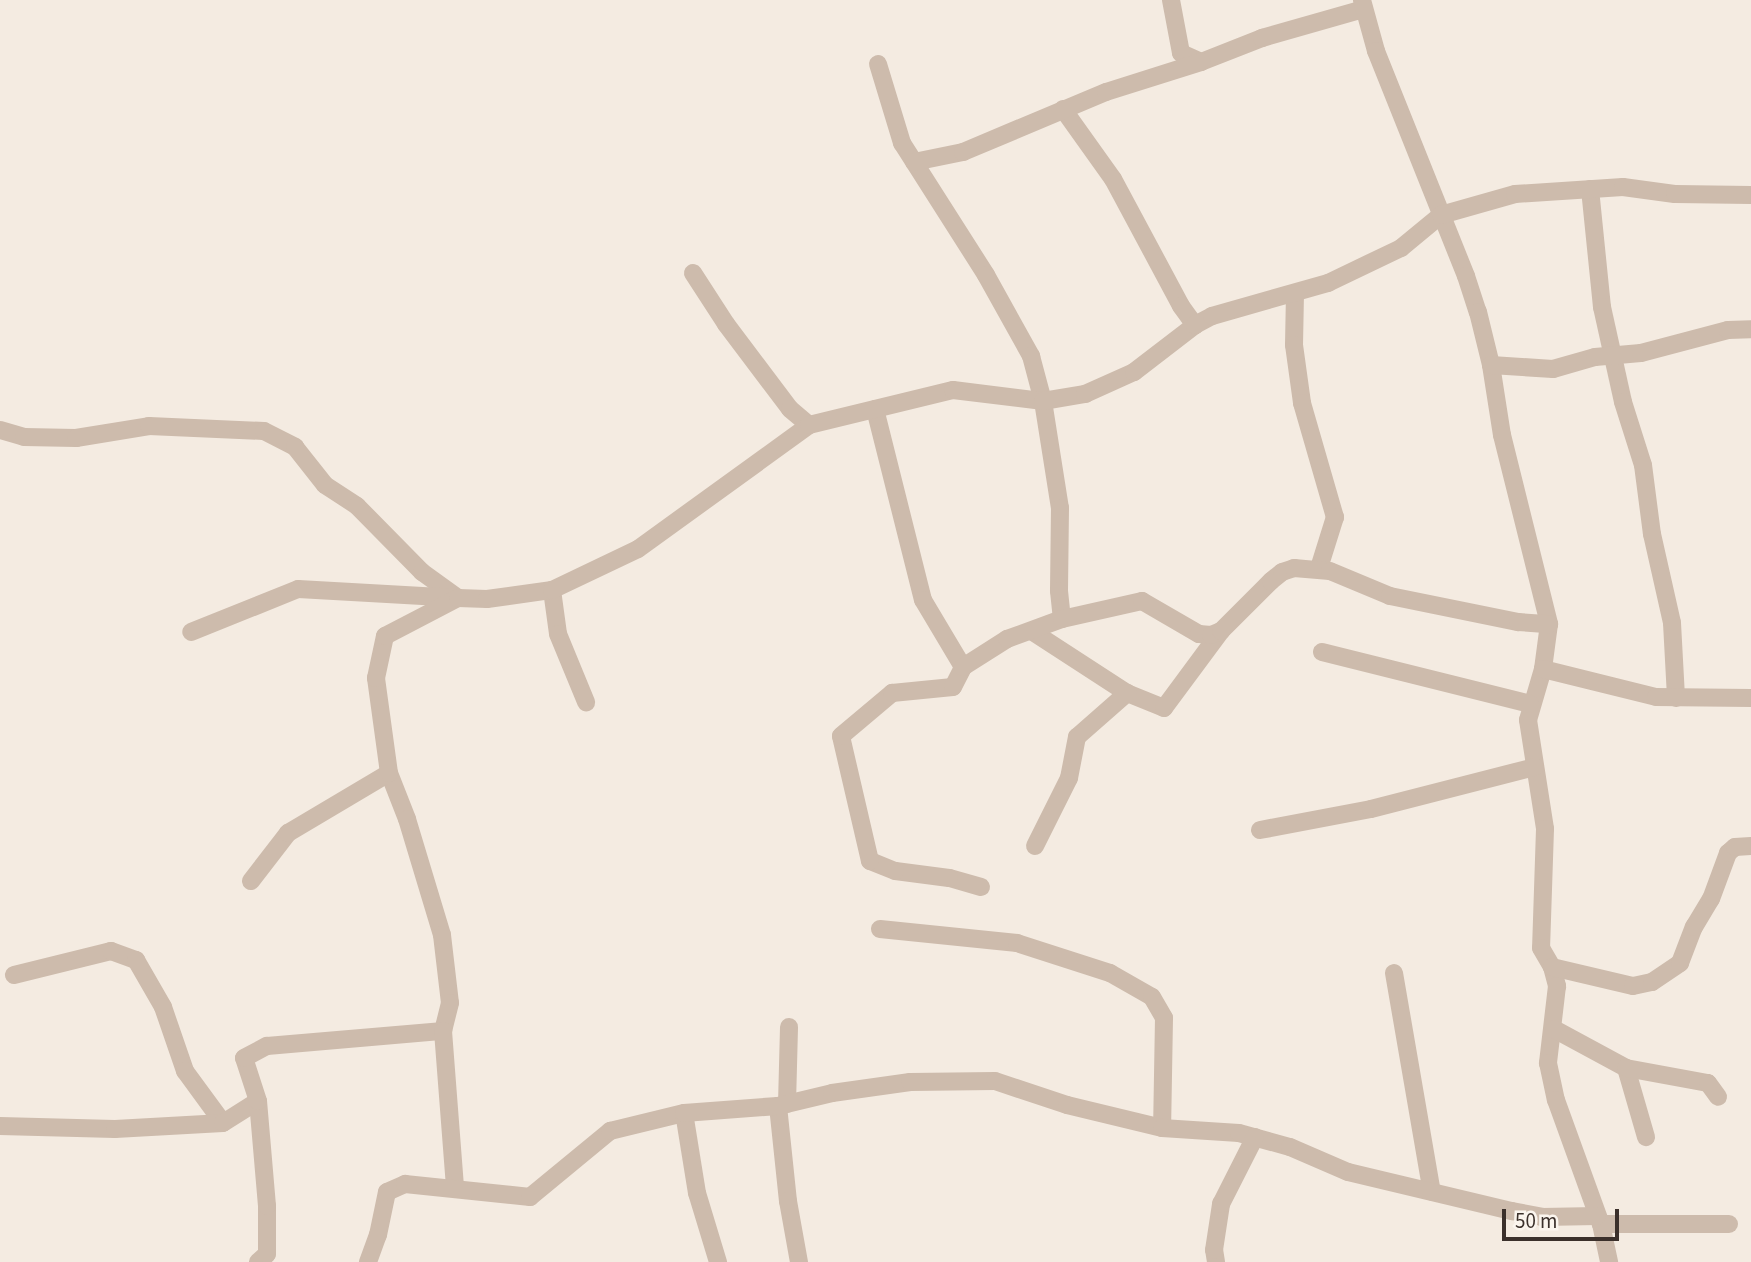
<!DOCTYPE html>
<html>
<head>
<meta charset="utf-8">
<style>
	body { margin:0 }
	#map { position:relative; width:1751px; height:1262px; overflow:hidden; background:#f4ebe1; font-family:"Source Sans 3",sans-serif }
	div>[style] { position:absolute }
	.minor>* { height:18px; margin:-9px; padding:0 9px; transform-origin:9px; border-radius:9px; background:#cdbbac }
	span { translate:-50% -50%; white-space:nowrap; text-align:center; line-height:1.15; -webkit-text-stroke:5px #fbf5ee; paint-order:stroke }
	.scale { position:absolute; left:1502px; top:1209px; width:117px; height:32px; box-sizing:border-box; border:4px solid #3b302b; border-top:0; padding-left:9px; font-size:21px; line-height:24px; white-space:nowrap; color:#3b302b; -webkit-text-stroke:5px #fbf5ee; paint-order:stroke }
</style>
</head>
<body>
<div id="map">
	<div class="minor">
		<i style="left:1171px;top:0;width:54px;rotate:79.3deg"></i>
		<i style="left:1181px;top:53px;width:22px;rotate:24deg"></i>
		<i style="left:1201px;top:62px;width:66px;rotate:-21.5deg"></i>
		<i style="left:1262px;top:38px;width:106px;rotate:-15.9deg"></i>
		<i style="left:1362px;top:0;width:53px;rotate:74.6deg"></i>
		<i style="left:1376px;top:51px;width:242px;rotate:68.2deg"></i>
		<i style="left:1466px;top:276px;width:38px;rotate:72deg"></i>
		<i style="left:1478px;top:312px;width:55px;rotate:76.2deg"></i>
		<i style="left:1491px;top:365px;width:71px;rotate:81.1deg"></i>
		<i style="left:1502px;top:435px;width:195px;rotate:76deg"></i>
		<i style="left:1549px;top:624px;width:45px;rotate:97.6deg"></i>
		<i style="left:1543px;top:669px;width:53px;rotate:106.4deg"></i>
		<i style="left:1528px;top:720px;width:110px;rotate:81.1deg"></i>
		<i style="left:1545px;top:829px;width:119px;rotate:91.9deg"></i>
		<i style="left:1541px;top:948px;width:22px;rotate:60deg"></i>
		<i style="left:1552px;top:967px;width:20px;rotate:75deg"></i>
		<i style="left:1557px;top:986px;width:78px;rotate:96.7deg"></i>
		<i style="left:1548px;top:1063px;width:38px;rotate:78deg"></i>
		<i style="left:1556px;top:1100px;width:132px;rotate:70.1deg"></i>
		<i style="left:1601px;top:1224px;width:39px;rotate:78deg"></i>
		<i style="left:878px;top:64px;width:83px;rotate:73.1deg"></i>
		<i style="left:902px;top:143px;width:156px;rotate:57.5deg"></i>
		<i style="left:986px;top:275px;width:93px;rotate:60.9deg"></i>
		<i style="left:1031px;top:356px;width:47px;rotate:75.1deg"></i>
		<i style="left:1043px;top:401px;width:108px;rotate:81deg"></i>
		<i style="left:1060px;top:508px;width:83px;rotate:90.7deg"></i>
		<i style="left:1059px;top:591px;width:28px;rotate:84deg"></i>
		<i style="left:1063px;top:109px;width:86px;rotate:54.5deg"></i>
		<i style="left:1113px;top:179px;width:144px;rotate:61.8deg"></i>
		<i style="left:1181px;top:306px;width:24px;rotate:54deg"></i>
		<i style="left:914px;top:162px;width:50px;rotate:-11.5deg"></i>
		<i style="left:963px;top:152px;width:155px;rotate:-22.8deg"></i>
		<i style="left:1106px;top:92px;width:100px;rotate:-17.5deg"></i>
		<i style="left:1590px;top:189px;width:119px;rotate:84.2deg"></i>
		<i style="left:1602px;top:307px;width:97px;rotate:77.5deg"></i>
		<i style="left:1623px;top:402px;width:66px;rotate:72.4deg"></i>
		<i style="left:1643px;top:465px;width:70px;rotate:82.6deg"></i>
		<i style="left:1652px;top:534px;width:91px;rotate:77.3deg"></i>
		<i style="left:1672px;top:623px;width:75px;rotate:86.9deg"></i>
		<i style="left:693px;top:273px;width:61px;rotate:57.1deg"></i>
		<i style="left:726px;top:324px;width:106px;rotate:53deg"></i>
		<i style="left:790px;top:409px;width:25px;rotate:40deg"></i>
		<i style="left:1295px;top:293px;width:52px;rotate:91.1deg"></i>
		<i style="left:1294px;top:345px;width:59px;rotate:82.1deg"></i>
		<i style="left:1302px;top:403px;width:119px;rotate:73.9deg"></i>
		<i style="left:1335px;top:517px;width:53px;rotate:107.4deg"></i>
		<i style="left:1491px;top:365px;width:62px;rotate:3.7deg"></i>
		<i style="left:1553px;top:369px;width:44px;rotate:-15.9deg"></i>
		<i style="left:1595px;top:357px;width:46px;rotate:-5deg"></i>
		<i style="left:1641px;top:353px;width:90px;rotate:-14.8deg"></i>
		<i style="left:1728px;top:330px;width:23px;rotate:-2deg"></i>
		<i style="left:875px;top:409px;width:197px;rotate:75.9deg"></i>
		<i style="left:923px;top:600px;width:78px;rotate:59.2deg"></i>
		<i style="left:0;top:430px;width:25px;rotate:16deg"></i>
		<i style="left:24px;top:437px;width:52px;rotate:1.1deg"></i>
		<i style="left:76px;top:438px;width:74px;rotate:-9.3deg"></i>
		<i style="left:149px;top:426px;width:115px;rotate:2.5deg"></i>
		<i style="left:264px;top:431px;width:35px;rotate:27deg"></i>
		<i style="left:295px;top:447px;width:48px;rotate:51.7deg"></i>
		<i style="left:325px;top:485px;width:38px;rotate:33deg"></i>
		<i style="left:357px;top:506px;width:93px;rotate:45.4deg"></i>
		<i style="left:422px;top:572px;width:44px;rotate:35.8deg"></i>
		<i style="left:458px;top:598px;width:160px;rotate:-176.8deg"></i>
		<i style="left:298px;top:589px;width:115px;rotate:158.1deg"></i>
		<i style="left:552px;top:590px;width:44px;rotate:82.2deg"></i>
		<i style="left:558px;top:634px;width:74px;rotate:67.6deg"></i>
		<i style="left:1033px;top:632px;width:112px;rotate:33deg"></i>
		<i style="left:1127px;top:693px;width:40px;rotate:22deg"></i>
		<i style="left:1164px;top:708px;width:96px;rotate:-53.5deg"></i>
		<i style="left:1322px;top:652px;width:214px;rotate:14deg"></i>
		<i style="left:1543px;top:669px;width:116px;rotate:13.9deg"></i>
		<i style="left:1656px;top:697px;width:95px;rotate:0.6deg"></i>
		<i style="left:389px;top:773px;width:49px;rotate:68.6deg"></i>
		<i style="left:407px;top:819px;width:121px;rotate:73.2deg"></i>
		<i style="left:442px;top:935px;width:68px;rotate:83.3deg"></i>
		<i style="left:450px;top:1003px;width:29px;rotate:104deg"></i>
		<i style="left:1260px;top:830px;width:113px;rotate:-10.7deg"></i>
		<i style="left:1371px;top:809px;width:169px;rotate:-14.4deg"></i>
		<i style="left:1035px;top:846px;width:76px;rotate:-63.4deg"></i>
		<i style="left:1069px;top:778px;width:42px;rotate:-79deg"></i>
		<i style="left:1077px;top:737px;width:67px;rotate:-41.3deg"></i>
		<i style="left:251px;top:881px;width:61px;rotate:-52.4deg"></i>
		<i style="left:288px;top:833px;width:117px;rotate:-30.7deg"></i>
		<i style="left:389px;top:773px;width:96px;rotate:-97.8deg"></i>
		<i style="left:376px;top:678px;width:43px;rotate:-77.9deg"></i>
		<i style="left:385px;top:636px;width:82px;rotate:-27.5deg"></i>
		<i style="left:458px;top:598px;width:29px;rotate:2deg"></i>
		<i style="left:487px;top:599px;width:66px;rotate:-7.9deg"></i>
		<i style="left:552px;top:590px;width:95px;rotate:-25.5deg"></i>
		<i style="left:638px;top:549px;width:211px;rotate:-35.9deg"></i>
		<i style="left:809px;top:425px;width:148px;rotate:-13.7deg"></i>
		<i style="left:953px;top:390px;width:91px;rotate:7deg"></i>
		<i style="left:1043px;top:401px;width:43px;rotate:-9.5deg"></i>
		<i style="left:1085px;top:394px;width:54px;rotate:-24.2deg"></i>
		<i style="left:1134px;top:372px;width:77px;rotate:-37.6deg"></i>
		<i style="left:1195px;top:325px;width:19px;rotate:-28deg"></i>
		<i style="left:1212px;top:316px;width:121px;rotate:-15.9deg"></i>
		<i style="left:1328px;top:283px;width:81px;rotate:-25.6deg"></i>
		<i style="left:1401px;top:248px;width:52px;rotate:-39.5deg"></i>
		<i style="left:1441px;top:215px;width:77px;rotate:-15.8deg"></i>
		<i style="left:1515px;top:194px;width:108px;rotate:-3.7deg"></i>
		<i style="left:1623px;top:187px;width:52px;rotate:7.7deg"></i>
		<i style="left:1675px;top:194px;width:76px;rotate:0.8deg"></i>
		<i style="left:981px;top:887px;width:33px;rotate:-164deg"></i>
		<i style="left:949px;top:878px;width:54px;rotate:-172.6deg"></i>
		<i style="left:895px;top:871px;width:27px;rotate:-158deg"></i>
		<i style="left:870px;top:861px;width:128px;rotate:-103.1deg"></i>
		<i style="left:841px;top:736px;width:67px;rotate:-40.1deg"></i>
		<i style="left:892px;top:693px;width:61px;rotate:-5.6deg"></i>
		<i style="left:953px;top:687px;width:22px;rotate:-63deg"></i>
		<i style="left:963px;top:667px;width:52px;rotate:-32.5deg"></i>
		<i style="left:1007px;top:639px;width:59px;rotate:-20deg"></i>
		<i style="left:1062px;top:619px;width:82px;rotate:-12.7deg"></i>
		<i style="left:1142px;top:601px;width:66px;rotate:30.1deg"></i>
		<i style="left:1199px;top:634px;width:12px;rotate:5deg"></i>
		<i style="left:1211px;top:635px;width:11px;rotate:-22deg"></i>
		<i style="left:1221px;top:631px;width:71px;rotate:-45deg"></i>
		<i style="left:1271px;top:581px;width:14px;rotate:-39deg"></i>
		<i style="left:1282px;top:572px;width:13px;rotate:-18deg"></i>
		<i style="left:1294px;top:568px;width:36px;rotate:5deg"></i>
		<i style="left:1330px;top:571px;width:65px;rotate:22.6deg"></i>
		<i style="left:1390px;top:596px;width:131px;rotate:11.5deg"></i>
		<i style="left:1518px;top:622px;width:31px;rotate:4deg"></i>
		<i style="left:880px;top:929px;width:138px;rotate:5.8deg"></i>
		<i style="left:1017px;top:943px;width:98px;rotate:17.9deg"></i>
		<i style="left:1110px;top:973px;width:48px;rotate:29.7deg"></i>
		<i style="left:1152px;top:997px;width:24px;rotate:60deg"></i>
		<i style="left:1164px;top:1018px;width:110px;rotate:91deg"></i>
		<i style="left:1552px;top:967px;width:83px;rotate:13.2deg"></i>
		<i style="left:1633px;top:986px;width:19px;rotate:-12deg"></i>
		<i style="left:1652px;top:982px;width:34px;rotate:-34deg"></i>
		<i style="left:1680px;top:963px;width:39px;rotate:-69deg"></i>
		<i style="left:1694px;top:927px;width:33px;rotate:-59deg"></i>
		<i style="left:1711px;top:899px;width:49px;rotate:-69.7deg"></i>
		<i style="left:1728px;top:853px;width:9px;rotate:-41deg"></i>
		<i style="left:1735px;top:847px;width:16px;rotate:-4deg"></i>
		<i style="left:1394px;top:973px;width:222px;rotate:80.2deg"></i>
		<i style="left:14px;top:975px;width:100px;rotate:-13.9deg"></i>
		<i style="left:111px;top:951px;width:27px;rotate:20deg"></i>
		<i style="left:136px;top:960px;width:54px;rotate:60.1deg"></i>
		<i style="left:163px;top:1007px;width:68px;rotate:71deg"></i>
		<i style="left:185px;top:1071px;width:64px;rotate:53.8deg"></i>
		<i style="left:1554px;top:1029px;width:82px;rotate:28.4deg"></i>
		<i style="left:1626px;top:1068px;width:72px;rotate:73.8deg"></i>
		<i style="left:1626px;top:1068px;width:83px;rotate:10.4deg"></i>
		<i style="left:1708px;top:1083px;width:17px;rotate:54deg"></i>
		<i style="left:787px;top:1104px;width:77px;rotate:-88.5deg"></i>
		<i style="left:778px;top:1106px;width:96px;rotate:84deg"></i>
		<i style="left:788px;top:1201px;width:62px;rotate:79.8deg"></i>
		<i style="left:0;top:1126px;width:115px;rotate:1.5deg"></i>
		<i style="left:115px;top:1129px;width:108px;rotate:-3.2deg"></i>
		<i style="left:223px;top:1123px;width:41px;rotate:-32.2deg"></i>
		<i style="left:1601px;top:1224px;width:128px"></i>
		<i style="left:258px;top:1262px;width:12px;rotate:-42deg"></i>
		<i style="left:267px;top:1254px;width:48px;rotate:-90deg"></i>
		<i style="left:267px;top:1206px;width:105px;rotate:-94.9deg"></i>
		<i style="left:258px;top:1101px;width:45px;rotate:-108deg"></i>
		<i style="left:244px;top:1058px;width:26px;rotate:-28deg"></i>
		<i style="left:267px;top:1046px;width:177px;rotate:-4.9deg"></i>
		<i style="left:443px;top:1031px;width:156px;rotate:85.6deg"></i>
		<i style="left:368px;top:1262px;width:29px;rotate:-70deg"></i>
		<i style="left:378px;top:1235px;width:44px;rotate:-78.2deg"></i>
		<i style="left:387px;top:1192px;width:20px;rotate:-24deg"></i>
		<i style="left:405px;top:1184px;width:126px;rotate:5.9deg"></i>
		<i style="left:530px;top:1197px;width:104px;rotate:-39.5deg"></i>
		<i style="left:610px;top:1131px;width:76px;rotate:-13.7deg"></i>
		<i style="left:718px;top:1262px;width:72px;rotate:-106.9deg"></i>
		<i style="left:697px;top:1193px;width:81px;rotate:-99.2deg"></i>
		<i style="left:684px;top:1113px;width:94px;rotate:-4.3deg"></i>
		<i style="left:778px;top:1106px;width:56px;rotate:-13.5deg"></i>
		<i style="left:832px;top:1093px;width:79px;rotate:-8deg"></i>
		<i style="left:910px;top:1082px;width:85px;rotate:-0.7deg"></i>
		<i style="left:995px;top:1081px;width:76px;rotate:18.4deg"></i>
		<i style="left:1067px;top:1105px;width:98px;rotate:13.6deg"></i>
		<i style="left:1162px;top:1128px;width:77px;rotate:3.7deg"></i>
		<i style="left:1239px;top:1133px;width:53px;rotate:15.4deg"></i>
		<i style="left:1290px;top:1147px;width:63px;rotate:23.3deg"></i>
		<i style="left:1348px;top:1172px;width:169px;rotate:13.4deg"></i>
		<i style="left:1512px;top:1211px;width:31px;rotate:11deg"></i>
		<i style="left:1542px;top:1217px;width:55px;rotate:-1deg"></i>
		<i style="left:1216px;top:1262px;width:12px;rotate:-99deg"></i>
		<i style="left:1214px;top:1250px;width:47px;rotate:-81.3deg"></i>
		<i style="left:1221px;top:1204px;width:75px;rotate:-63.1deg"></i>
	</div>
	<div class="scale">50 m</div>
</div>
</body>
</html>
